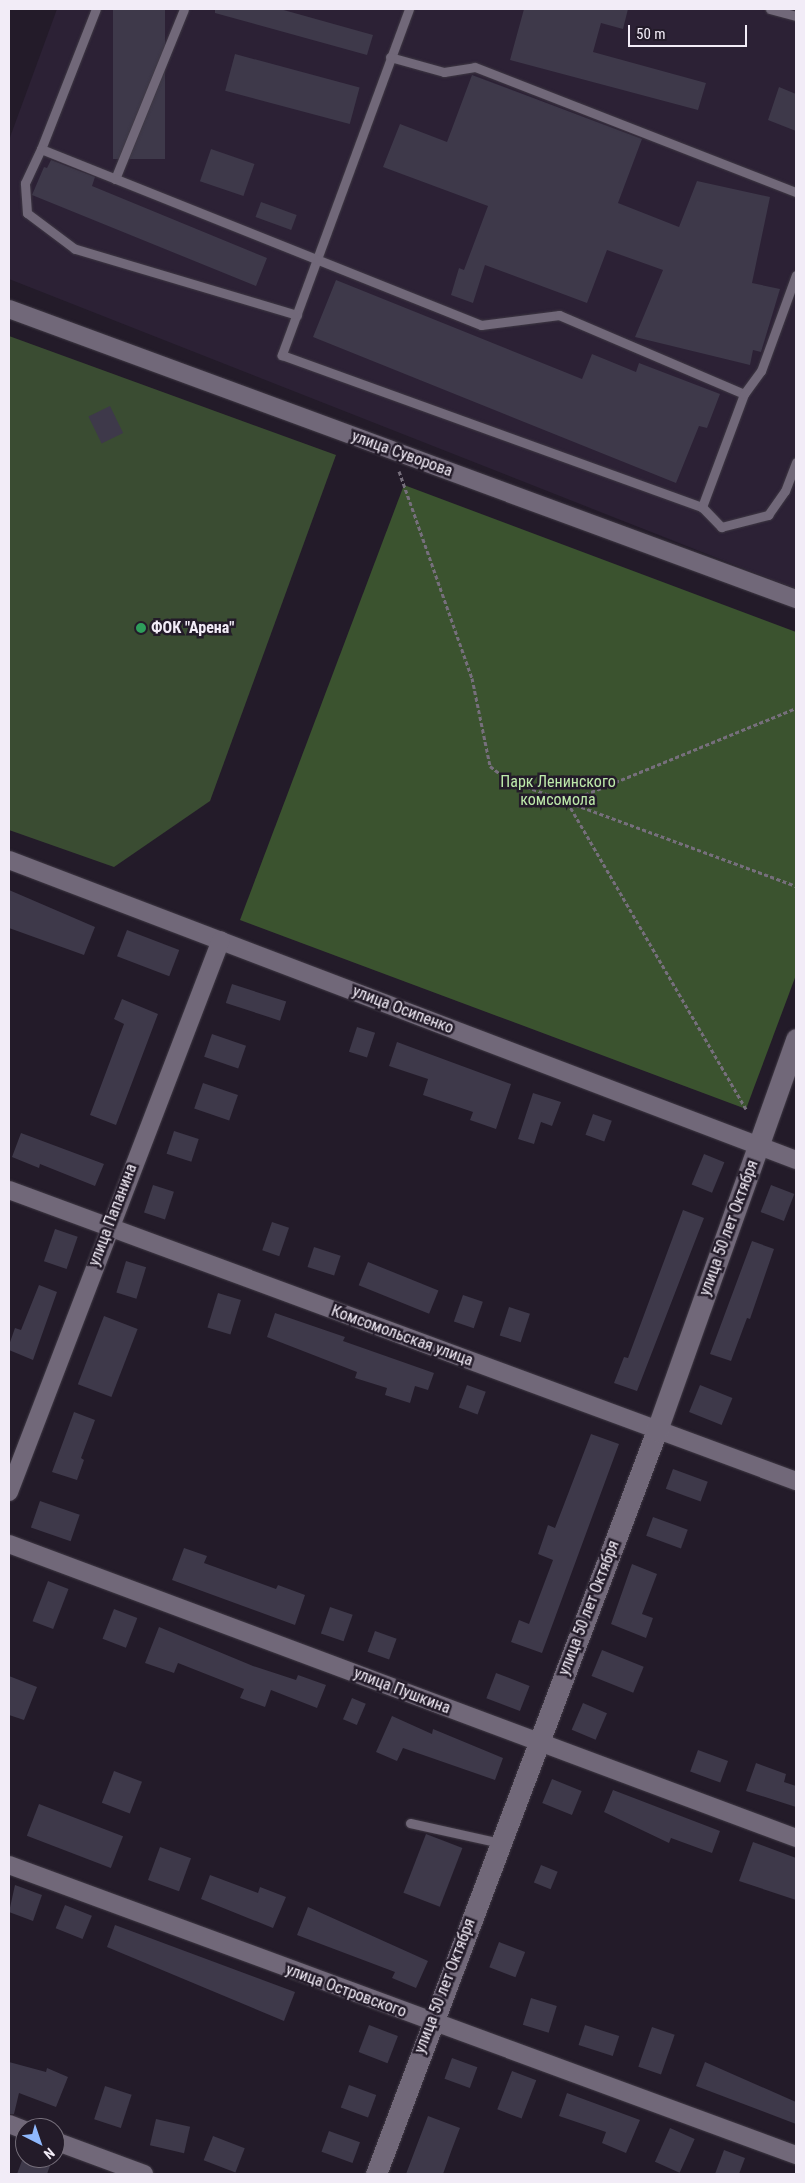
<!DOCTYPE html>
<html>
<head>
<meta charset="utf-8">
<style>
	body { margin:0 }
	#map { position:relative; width:805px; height:2183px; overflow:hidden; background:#231b29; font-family:"Roboto Condensed",sans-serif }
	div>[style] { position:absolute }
	.built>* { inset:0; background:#2c2135 }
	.green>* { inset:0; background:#3a4c32 }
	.forest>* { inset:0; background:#3b532f }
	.building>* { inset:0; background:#3e394a; transform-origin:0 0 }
	.path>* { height:3px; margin-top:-1.5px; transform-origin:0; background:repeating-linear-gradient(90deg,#766f7c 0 4px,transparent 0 6.5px) }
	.roads { filter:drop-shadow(0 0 1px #3f3944) drop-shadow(0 0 1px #3f3944) }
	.service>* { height:9px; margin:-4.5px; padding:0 4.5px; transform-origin:4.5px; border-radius:4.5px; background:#716879 }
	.minor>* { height:18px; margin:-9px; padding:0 9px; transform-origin:9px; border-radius:9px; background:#716879 }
	.tertiary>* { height:21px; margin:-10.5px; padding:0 10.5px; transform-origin:10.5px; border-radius:10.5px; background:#716879 }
	.dots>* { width:14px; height:14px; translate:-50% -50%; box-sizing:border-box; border:2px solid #231b29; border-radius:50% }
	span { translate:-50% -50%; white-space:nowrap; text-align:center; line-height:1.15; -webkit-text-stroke:5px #231b29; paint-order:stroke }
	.street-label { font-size:16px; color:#f2ecf7 }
	.poi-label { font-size:16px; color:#f2ecf7; font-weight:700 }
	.left { translate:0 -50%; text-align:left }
	.park-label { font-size:16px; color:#bde9aa }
	.frame { position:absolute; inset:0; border:10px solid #f2ecf7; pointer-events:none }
	.north { position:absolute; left:15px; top:2118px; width:50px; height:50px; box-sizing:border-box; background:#231b29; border:1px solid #766f7b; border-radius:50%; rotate:139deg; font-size:14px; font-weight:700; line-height:20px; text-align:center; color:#f2ecf7 }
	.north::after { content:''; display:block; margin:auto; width:18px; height:22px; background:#8fb8fd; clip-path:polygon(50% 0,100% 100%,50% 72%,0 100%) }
	.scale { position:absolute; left:628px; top:25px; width:119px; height:22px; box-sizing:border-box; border:2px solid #f2ecf7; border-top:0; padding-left:6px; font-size:15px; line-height:18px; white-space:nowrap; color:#f2ecf7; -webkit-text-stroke:4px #231b29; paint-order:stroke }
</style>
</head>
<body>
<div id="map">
	<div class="built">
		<i style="clip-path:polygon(57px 9px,796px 9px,796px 589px,9px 279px,9px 140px)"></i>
	</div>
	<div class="green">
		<i style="clip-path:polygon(9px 336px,336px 455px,210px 801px,114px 867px,9px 830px)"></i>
	</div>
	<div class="forest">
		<i style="clip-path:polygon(404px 485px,796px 632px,796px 975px,746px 1109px,240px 920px)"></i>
	</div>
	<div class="building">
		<i style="left:113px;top:9px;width:52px;height:150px"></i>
		<i style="clip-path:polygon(215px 9px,280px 9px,373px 35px,367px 55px,215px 13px)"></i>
		<i style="clip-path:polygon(524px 9px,628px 9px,623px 29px,601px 23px,593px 52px,706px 83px,698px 110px,510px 60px)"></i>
		<i style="left:235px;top:54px;width:129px;height:38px;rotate:15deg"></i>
		<i style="clip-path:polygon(472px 75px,642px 139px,618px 203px,679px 227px,697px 181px,770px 197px,752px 283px,780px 289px,761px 352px,753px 350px,750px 365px,635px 337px,663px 270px,607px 250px,587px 303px,485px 265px,473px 303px,451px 295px,459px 268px,464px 270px,488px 206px,383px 167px,400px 124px,447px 142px)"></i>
		<i style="clip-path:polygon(779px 87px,796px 94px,796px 131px,768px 120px)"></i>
		<i style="left:211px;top:149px;width:46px;height:34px;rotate:19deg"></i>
		<i style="clip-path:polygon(51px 160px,95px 177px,92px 186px,267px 258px,256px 286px,32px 195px,44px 167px,47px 168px)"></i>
		<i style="left:261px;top:202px;width:38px;height:16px;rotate:20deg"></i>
		<i style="clip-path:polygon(336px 280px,582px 379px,592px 354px,636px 372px,639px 363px,720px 394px,707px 428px,699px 426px,676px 483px,313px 337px)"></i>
		<i style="left:110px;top:406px;width:30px;height:24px;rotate:64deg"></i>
		<i style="clip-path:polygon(9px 890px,95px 927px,84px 955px,9px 928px)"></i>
		<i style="left:127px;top:930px;width:56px;height:28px;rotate:21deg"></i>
		<i style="left:232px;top:984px;width:57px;height:20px;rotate:18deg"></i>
		<i style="clip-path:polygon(122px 999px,158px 1014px,116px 1125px,90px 1115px,124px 1024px,114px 1019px)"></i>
		<i style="left:357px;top:1027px;width:19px;height:26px;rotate:18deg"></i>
		<i style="left:212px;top:1034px;width:36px;height:24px;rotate:19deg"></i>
		<i style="clip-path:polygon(397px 1042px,511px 1084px,496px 1129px,470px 1120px,473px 1112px,423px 1095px,428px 1079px,389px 1066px)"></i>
		<i style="left:203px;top:1083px;width:37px;height:27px;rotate:19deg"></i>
		<i style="clip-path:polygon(533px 1093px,561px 1102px,552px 1126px,541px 1122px,534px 1144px,518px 1139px)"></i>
		<i style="left:593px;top:1114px;width:20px;height:22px;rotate:20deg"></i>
		<i style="left:174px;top:1131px;width:26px;height:24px;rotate:18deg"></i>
		<i style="clip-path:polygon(21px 1133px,104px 1164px,95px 1186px,40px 1164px,39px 1168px,12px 1157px)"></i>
		<i style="left:704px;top:1154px;width:22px;height:33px;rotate:22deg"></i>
		<i style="left:153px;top:1185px;width:22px;height:29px;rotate:18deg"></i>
		<i style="left:771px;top:1185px;width:25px;height:29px;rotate:21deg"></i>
		<i style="clip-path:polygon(683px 1210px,704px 1218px,637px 1391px,614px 1383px,624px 1357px,628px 1358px)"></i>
		<i style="left:272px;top:1222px;width:18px;height:30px;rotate:19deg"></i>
		<i style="left:55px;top:1229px;width:24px;height:34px;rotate:19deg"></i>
		<i style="clip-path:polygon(752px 1241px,774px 1249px,750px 1319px,747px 1318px,731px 1361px,710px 1354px)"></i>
		<i style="left:314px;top:1247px;width:28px;height:21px;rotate:18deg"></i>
		<i style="left:126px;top:1261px;width:21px;height:33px;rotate:17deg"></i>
		<i style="left:368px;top:1262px;width:76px;height:25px;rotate:22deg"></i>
		<i style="clip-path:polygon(39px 1285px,57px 1292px,33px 1360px,9px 1350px,9px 1345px,15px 1328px,21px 1330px)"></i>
		<i style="left:218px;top:1293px;width:24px;height:36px;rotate:17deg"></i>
		<i style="left:463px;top:1295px;width:21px;height:28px;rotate:19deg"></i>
		<i style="left:509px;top:1307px;width:22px;height:30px;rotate:18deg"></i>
		<i style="clip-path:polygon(275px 1313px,345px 1337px,343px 1341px,434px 1373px,428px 1390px,415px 1386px,410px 1403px,385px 1395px,387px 1388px,355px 1378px,357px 1372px,267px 1337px)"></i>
		<i style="left:104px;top:1316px;width:36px;height:73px;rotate:21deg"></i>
		<i style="left:467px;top:1385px;width:20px;height:24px;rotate:20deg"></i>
		<i style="left:700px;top:1385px;width:35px;height:29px;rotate:22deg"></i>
		<i style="clip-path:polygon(74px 1412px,95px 1420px,81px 1458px,84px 1460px,77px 1480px,52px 1472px)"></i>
		<i style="clip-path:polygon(591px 1434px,619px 1444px,542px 1653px,511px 1642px,519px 1620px,529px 1624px,553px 1560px,538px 1554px,548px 1525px,555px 1528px)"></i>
		<i style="left:673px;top:1469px;width:37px;height:21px;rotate:20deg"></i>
		<i style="left:40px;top:1501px;width:42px;height:28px;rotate:19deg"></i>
		<i style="left:653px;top:1517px;width:37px;height:20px;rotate:20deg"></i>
		<i style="clip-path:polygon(184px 1548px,207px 1556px,204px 1563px,276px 1589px,278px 1585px,305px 1595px,295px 1625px,172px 1580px)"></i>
		<i style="clip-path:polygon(632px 1564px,657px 1574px,642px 1614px,653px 1618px,646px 1638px,611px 1624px)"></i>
		<i style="left:48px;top:1581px;width:22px;height:43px;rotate:21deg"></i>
		<i style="left:330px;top:1607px;width:24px;height:28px;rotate:19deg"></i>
		<i style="left:114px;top:1609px;width:25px;height:32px;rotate:21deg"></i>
		<i style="clip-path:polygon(159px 1627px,253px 1666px,296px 1680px,298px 1675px,326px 1685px,317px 1708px,271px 1690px,265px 1707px,240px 1698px,244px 1689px,178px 1663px,174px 1673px,145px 1663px)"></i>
		<i style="left:375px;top:1631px;width:23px;height:22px;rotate:20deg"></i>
		<i style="left:602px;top:1650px;width:45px;height:28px;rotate:22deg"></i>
		<i style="left:496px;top:1673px;width:36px;height:27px;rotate:21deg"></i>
		<i style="clip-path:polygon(9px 1676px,37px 1687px,24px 1720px,9px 1715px)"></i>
		<i style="left:352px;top:1698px;width:15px;height:23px;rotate:23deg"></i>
		<i style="left:583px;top:1703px;width:26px;height:29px;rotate:23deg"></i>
		<i style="clip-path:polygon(392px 1716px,432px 1734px,433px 1729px,503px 1758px,495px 1780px,403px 1748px,397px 1761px,376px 1752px)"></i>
		<i style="left:698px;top:1750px;width:32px;height:23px;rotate:20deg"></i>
		<i style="clip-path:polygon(756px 1763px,786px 1774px,784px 1782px,796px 1786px,796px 1807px,746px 1791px)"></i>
		<i style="left:114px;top:1771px;width:30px;height:34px;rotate:21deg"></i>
		<i style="left:552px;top:1779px;width:32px;height:26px;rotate:22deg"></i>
		<i style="clip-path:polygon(613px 1790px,720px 1831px,712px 1853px,671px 1838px,669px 1843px,604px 1812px)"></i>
		<i style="left:39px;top:1804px;width:90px;height:34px;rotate:21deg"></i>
		<i style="left:426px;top:1834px;width:39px;height:63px;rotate:21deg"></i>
		<i style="clip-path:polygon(753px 1842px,796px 1858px,796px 1900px,739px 1881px)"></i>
		<i style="left:160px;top:1847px;width:33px;height:35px;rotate:20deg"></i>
		<i style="left:541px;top:1865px;width:18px;height:19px;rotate:22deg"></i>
		<i style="clip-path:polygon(210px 1875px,258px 1893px,260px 1887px,286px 1897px,273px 1928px,201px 1899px)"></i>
		<i style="clip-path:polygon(15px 1885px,42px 1895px,33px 1921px,9px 1912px)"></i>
		<i style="left:65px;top:1905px;width:29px;height:25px;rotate:22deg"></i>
		<i style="clip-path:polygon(308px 1907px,428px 1961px,416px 1988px,392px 1978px,395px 1972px,297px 1935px)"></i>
		<i style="clip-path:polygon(115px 1925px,295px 1992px,284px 2021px,107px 1947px)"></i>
		<i style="left:499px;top:1942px;width:28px;height:27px;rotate:21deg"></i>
		<i style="left:531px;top:1998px;width:27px;height:28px;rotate:17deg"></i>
		<i style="left:369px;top:2025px;width:31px;height:29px;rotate:21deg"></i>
		<i style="left:585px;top:2025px;width:36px;height:21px;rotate:18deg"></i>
		<i style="left:652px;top:2027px;width:24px;height:42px;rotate:19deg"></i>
		<i style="left:452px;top:2058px;width:27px;height:22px;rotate:20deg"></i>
		<i style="clip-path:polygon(9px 2062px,46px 2072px,47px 2068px,68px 2077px,56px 2107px,19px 2093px,14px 2114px,9px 2114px)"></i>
		<i style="clip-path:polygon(705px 2062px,796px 2102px,796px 2124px,696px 2086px)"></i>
		<i style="left:512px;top:2071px;width:26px;height:41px;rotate:21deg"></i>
		<i style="left:349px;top:2085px;width:29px;height:24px;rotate:20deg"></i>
		<i style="left:105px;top:2086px;width:28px;height:35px;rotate:18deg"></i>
		<i style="clip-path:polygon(567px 2093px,640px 2120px,626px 2153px,602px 2143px,606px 2132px,559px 2116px)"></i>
		<i style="clip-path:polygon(428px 2116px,460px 2128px,452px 2149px,443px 2174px,406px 2174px)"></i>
		<i style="left:156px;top:2119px;width:35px;height:27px;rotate:13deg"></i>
		<i style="left:670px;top:2128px;width:27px;height:37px;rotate:24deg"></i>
		<i style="left:329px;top:2131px;width:33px;height:22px;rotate:20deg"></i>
		<i style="left:213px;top:2136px;width:34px;height:26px;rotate:21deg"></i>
		<i style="clip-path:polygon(724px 2150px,745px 2158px,739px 2174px,715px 2174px)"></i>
		<i style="clip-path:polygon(23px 2158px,51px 2163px,47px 2174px,17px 2174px)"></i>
	</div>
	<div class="path">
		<i style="left:399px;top:471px;width:219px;rotate:70.6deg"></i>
		<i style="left:472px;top:678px;width:90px;rotate:78.4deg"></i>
		<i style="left:490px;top:766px;width:23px;rotate:38deg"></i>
		<i style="left:508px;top:780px;width:307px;rotate:20.2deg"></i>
		<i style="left:746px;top:1109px;width:355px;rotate:-120.2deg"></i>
		<i style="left:567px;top:802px;width:248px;rotate:-22.3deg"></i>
	</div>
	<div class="roads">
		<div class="service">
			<i style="left:409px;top:9px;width:369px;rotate:110.2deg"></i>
			<i style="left:282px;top:355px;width:447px;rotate:19.9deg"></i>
			<i style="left:770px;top:9px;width:27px;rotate:15deg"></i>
			<i style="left:390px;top:57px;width:56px;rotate:15.5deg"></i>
			<i style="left:444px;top:72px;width:31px;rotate:-9deg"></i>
			<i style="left:475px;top:67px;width:344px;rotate:21.3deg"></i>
			<i style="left:41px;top:149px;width:150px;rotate:-68.6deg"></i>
			<i style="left:115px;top:179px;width:183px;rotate:-67.9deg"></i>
			<i style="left:297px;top:315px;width:232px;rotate:-163.4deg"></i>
			<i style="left:75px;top:249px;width:60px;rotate:-143.1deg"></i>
			<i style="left:27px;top:213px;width:30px;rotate:-94deg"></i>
			<i style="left:25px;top:183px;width:38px;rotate:-65deg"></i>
			<i style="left:41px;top:149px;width:474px;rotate:21.8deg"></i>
			<i style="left:481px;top:325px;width:79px;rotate:-7.3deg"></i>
			<i style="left:559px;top:315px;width:201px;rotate:23.1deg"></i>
			<i style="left:744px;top:394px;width:121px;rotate:110.4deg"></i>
			<i style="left:702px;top:507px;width:28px;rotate:46deg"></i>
			<i style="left:721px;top:527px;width:49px;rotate:-14.3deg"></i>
			<i style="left:768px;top:515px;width:29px;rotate:-55deg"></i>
			<i style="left:785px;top:491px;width:31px;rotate:-69deg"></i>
			<i style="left:744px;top:394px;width:29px;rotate:-54deg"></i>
			<i style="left:761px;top:371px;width:102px;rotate:-70deg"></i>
			<i style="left:410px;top:1823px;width:92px;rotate:12.5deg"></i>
		</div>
		<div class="minor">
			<i style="left:9px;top:309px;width:839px;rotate:20.23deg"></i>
			<i style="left:9px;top:860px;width:842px;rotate:20.87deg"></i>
			<i style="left:9px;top:1190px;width:839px;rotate:20.29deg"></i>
			<i style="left:9px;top:1492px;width:591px;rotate:-68.99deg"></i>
			<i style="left:9px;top:1544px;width:840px;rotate:20.48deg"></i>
			<i style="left:9px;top:1865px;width:839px;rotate:20.23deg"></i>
			<i style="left:9px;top:2124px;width:17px;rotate:21deg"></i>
			<i style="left:55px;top:2141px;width:95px;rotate:20.3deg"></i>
		</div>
		<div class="tertiary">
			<i style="left:376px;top:2174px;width:795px;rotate:-69.31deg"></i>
			<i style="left:657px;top:1430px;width:415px;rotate:-70.4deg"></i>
		</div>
	</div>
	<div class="dots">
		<i style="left:141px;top:628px;background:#2e9e5b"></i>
	</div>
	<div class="street-label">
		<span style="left:402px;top:454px;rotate:20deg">улица Суворова</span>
		<span style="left:403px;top:1010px;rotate:21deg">улица Осипенко</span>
		<span style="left:113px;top:1215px;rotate:-69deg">улица Папанина</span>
		<span style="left:729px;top:1228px;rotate:-70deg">улица 50 лет Октября</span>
		<span style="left:402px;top:1336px;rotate:20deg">Комсомольская улица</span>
		<span style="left:589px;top:1608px;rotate:-69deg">улица 50 лет Октября</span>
		<span style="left:402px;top:1691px;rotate:21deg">улица Пушкина</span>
		<span style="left:445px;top:1986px;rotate:-69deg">улица 50 лет Октября</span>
		<span style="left:346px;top:1991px;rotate:20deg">улица Островского</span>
	</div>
	<div class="poi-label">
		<span class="left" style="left:151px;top:628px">ФОК "Арена"</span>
	</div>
	<div class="park-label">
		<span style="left:558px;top:791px">Парк Ленинского<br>комсомола</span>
	</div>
	<div class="frame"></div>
	<div class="north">N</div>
	<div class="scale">50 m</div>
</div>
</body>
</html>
